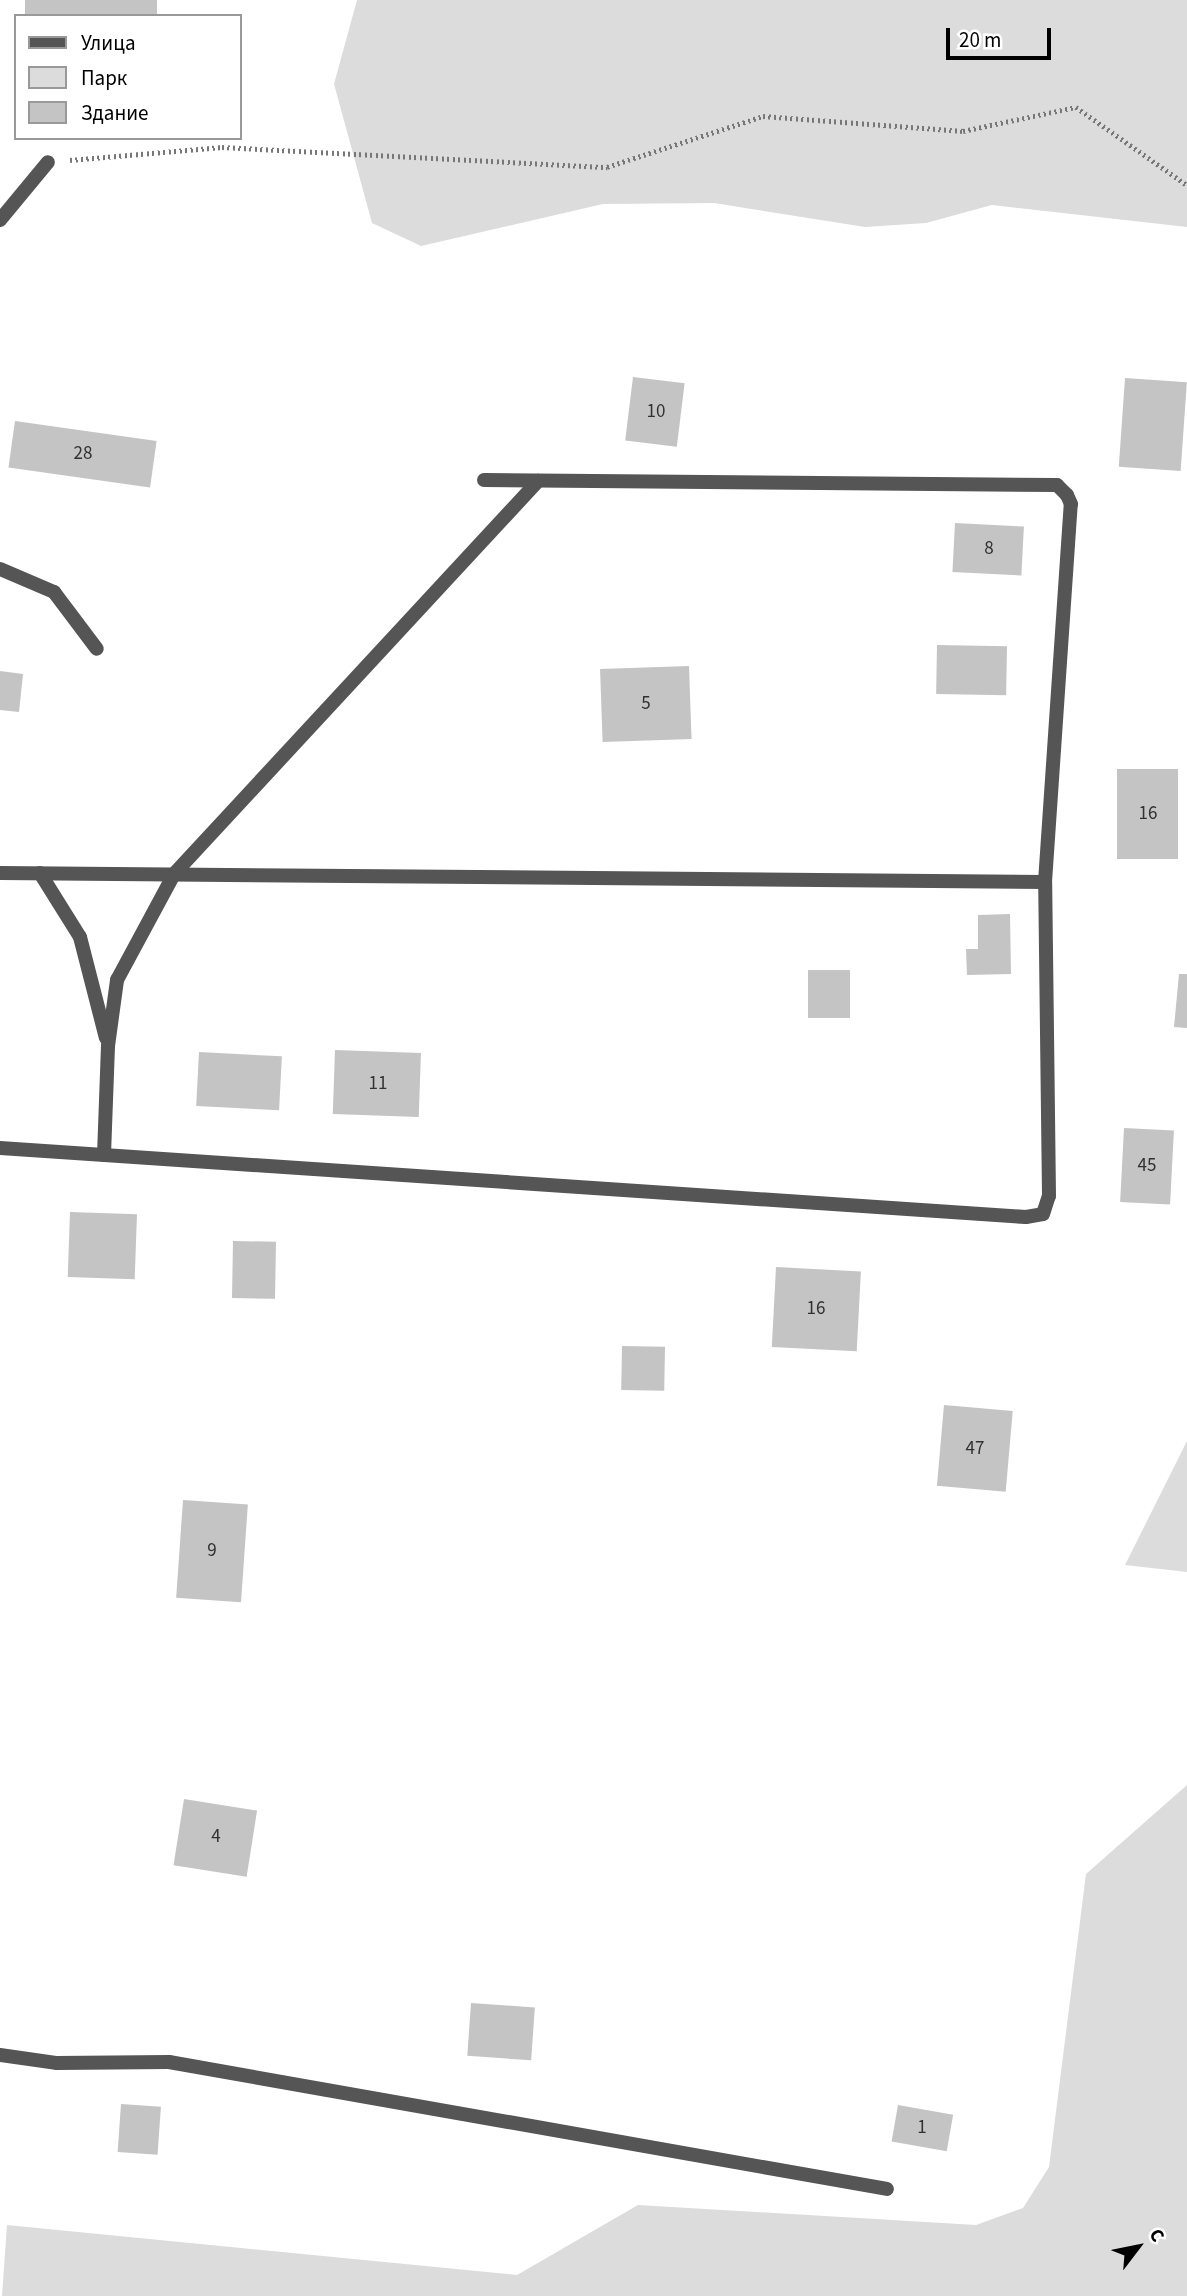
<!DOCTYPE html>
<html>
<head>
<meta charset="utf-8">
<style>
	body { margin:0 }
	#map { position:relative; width:1187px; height:2296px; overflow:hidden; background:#fff; font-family:"Source Sans 3",sans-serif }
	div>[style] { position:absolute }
	.green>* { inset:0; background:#dcdcdc }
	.building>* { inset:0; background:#c4c4c4; transform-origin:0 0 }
	.path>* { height:4.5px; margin-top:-2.25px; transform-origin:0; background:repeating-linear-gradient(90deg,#777 0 2px,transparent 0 5.5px) }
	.lane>* { height:14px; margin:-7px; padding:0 7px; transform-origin:7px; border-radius:7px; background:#555 }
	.street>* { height:14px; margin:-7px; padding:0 7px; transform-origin:7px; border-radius:7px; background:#555 }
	span { translate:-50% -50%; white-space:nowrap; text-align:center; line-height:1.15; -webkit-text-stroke:7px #fff; paint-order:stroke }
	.number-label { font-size:19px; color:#313131 }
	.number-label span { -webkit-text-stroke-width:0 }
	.legend { position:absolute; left:14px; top:14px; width:228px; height:126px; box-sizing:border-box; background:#fff; border:2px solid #999; margin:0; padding:9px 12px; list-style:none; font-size:21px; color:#000 }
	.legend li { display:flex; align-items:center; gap:14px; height:35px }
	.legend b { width:35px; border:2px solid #999 }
	.north { position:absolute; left:1103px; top:2212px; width:70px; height:70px; -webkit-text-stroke:5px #fff; paint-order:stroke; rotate:58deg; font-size:19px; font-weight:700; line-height:28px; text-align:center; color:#000 }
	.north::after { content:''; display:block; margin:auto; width:24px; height:32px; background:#000; clip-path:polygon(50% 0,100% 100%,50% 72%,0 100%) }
	.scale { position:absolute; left:946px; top:28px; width:105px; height:32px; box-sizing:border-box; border:4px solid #000; border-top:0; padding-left:9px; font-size:21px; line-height:24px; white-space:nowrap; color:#000; -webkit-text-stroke:5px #fff; paint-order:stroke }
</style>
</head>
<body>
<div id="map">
	<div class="green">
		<i style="clip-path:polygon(357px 0,1187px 0,1187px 227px,992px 205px,926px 223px,865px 227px,714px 203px,603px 204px,421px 246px,372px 223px,334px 84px)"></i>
		<i style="clip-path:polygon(1187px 1441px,1187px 1572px,1125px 1565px)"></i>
		<i style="clip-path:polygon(1187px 1785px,1187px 2296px,2px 2296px,7px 2225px,517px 2275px,638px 2205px,976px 2225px,1023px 2208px,1049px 2167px,1086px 1874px)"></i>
	</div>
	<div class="building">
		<i style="left:25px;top:0;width:132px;height:16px"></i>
		<i style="left:633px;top:377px;width:52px;height:64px;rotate:7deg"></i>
		<i style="left:1125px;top:378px;width:62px;height:89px;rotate:4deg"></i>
		<i style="left:15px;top:421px;width:143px;height:47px;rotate:8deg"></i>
		<i style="left:955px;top:523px;width:69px;height:49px;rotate:3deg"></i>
		<i style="left:937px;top:645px;width:70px;height:49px;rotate:1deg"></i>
		<i style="left:689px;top:666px;width:73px;height:89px;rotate:88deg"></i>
		<i style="clip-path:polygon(0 671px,23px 674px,19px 712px,0 710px)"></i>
		<i style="left:1117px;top:769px;width:61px;height:90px"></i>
		<i style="clip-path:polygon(1010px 914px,1011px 974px,967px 975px,966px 949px,978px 949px,978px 915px)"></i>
		<i style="left:808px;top:970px;width:42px;height:48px"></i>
		<i style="clip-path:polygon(1179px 974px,1187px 974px,1187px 1028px,1174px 1027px)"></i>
		<i style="left:335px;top:1050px;width:86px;height:64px;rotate:2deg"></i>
		<i style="left:199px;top:1052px;width:83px;height:54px;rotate:3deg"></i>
		<i style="left:1124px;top:1128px;width:50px;height:74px;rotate:3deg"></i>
		<i style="left:70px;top:1212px;width:67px;height:65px;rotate:2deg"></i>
		<i style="left:233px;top:1241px;width:43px;height:57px;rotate:1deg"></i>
		<i style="left:776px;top:1267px;width:85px;height:80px;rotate:3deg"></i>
		<i style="left:622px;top:1346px;width:43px;height:44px;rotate:1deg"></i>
		<i style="left:944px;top:1405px;width:69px;height:81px;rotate:5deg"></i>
		<i style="left:183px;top:1500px;width:65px;height:98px;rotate:4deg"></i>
		<i style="left:184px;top:1799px;width:74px;height:67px;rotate:9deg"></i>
		<i style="left:471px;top:2003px;width:64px;height:53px;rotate:4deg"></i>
		<i style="left:121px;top:2104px;width:40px;height:48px;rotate:4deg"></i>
		<i style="left:898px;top:2105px;width:56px;height:37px;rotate:10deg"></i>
	</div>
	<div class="path">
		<i style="left:70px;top:160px;width:153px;rotate:-4.9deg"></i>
		<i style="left:222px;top:147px;width:386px;rotate:3deg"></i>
		<i style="left:607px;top:167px;width:164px;rotate:-18.1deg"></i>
		<i style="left:763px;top:116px;width:201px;rotate:4.3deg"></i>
		<i style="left:963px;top:131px;width:116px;rotate:-12deg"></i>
		<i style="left:1076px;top:107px;width:136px;rotate:35.1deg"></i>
	</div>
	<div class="lane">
		<i style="left:0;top:220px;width:75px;rotate:-50.4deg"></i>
		<i style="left:0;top:569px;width:59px;rotate:23.1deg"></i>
		<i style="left:54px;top:592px;width:71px;rotate:53deg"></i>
		<i style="left:40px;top:873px;width:75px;rotate:58deg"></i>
		<i style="left:80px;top:937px;width:104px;rotate:75.6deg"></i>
		<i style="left:104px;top:1155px;width:109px;rotate:-87.9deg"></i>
		<i style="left:108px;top:1046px;width:67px;rotate:-82.2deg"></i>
		<i style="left:117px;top:980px;width:120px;rotate:-61.7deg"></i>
		<i style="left:174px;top:874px;width:536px;rotate:-47.19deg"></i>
	</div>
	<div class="street">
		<i style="left:0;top:873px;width:1045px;rotate:0.49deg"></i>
		<i style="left:0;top:1148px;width:1028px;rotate:3.85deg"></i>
		<i style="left:1026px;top:1217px;width:17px;rotate:-10deg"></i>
		<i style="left:1043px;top:1214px;width:19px;rotate:-72deg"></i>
		<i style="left:1049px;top:1196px;width:314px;rotate:-90.7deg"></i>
		<i style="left:1045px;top:882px;width:379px;rotate:-86.1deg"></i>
		<i style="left:1071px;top:504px;width:10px;rotate:-114deg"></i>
		<i style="left:1067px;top:495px;width:14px;rotate:-135deg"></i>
		<i style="left:1057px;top:485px;width:573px;rotate:-179.5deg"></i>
		<i style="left:0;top:2055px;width:58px;rotate:8deg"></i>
		<i style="left:57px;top:2063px;width:112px;rotate:-0.5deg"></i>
		<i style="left:169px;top:2062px;width:729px;rotate:10.03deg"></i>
	</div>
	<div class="number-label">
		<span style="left:656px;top:412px">10</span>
		<span style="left:83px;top:454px">28</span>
		<span style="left:989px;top:549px">8</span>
		<span style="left:646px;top:704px">5</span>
		<span style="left:1148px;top:814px">16</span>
		<span style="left:378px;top:1084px">11</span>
		<span style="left:1147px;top:1166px">45</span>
		<span style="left:816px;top:1309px">16</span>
		<span style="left:975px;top:1449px">47</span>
		<span style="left:212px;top:1551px">9</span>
		<span style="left:216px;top:1837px">4</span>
		<span style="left:922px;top:2128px">1</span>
	</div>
	<ul class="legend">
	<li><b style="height:9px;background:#555"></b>Улица</li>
	<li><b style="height:19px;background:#dcdcdc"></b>Парк</li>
	<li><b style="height:19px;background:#c4c4c4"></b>Здание</li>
	</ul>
	<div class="north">С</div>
	<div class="scale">20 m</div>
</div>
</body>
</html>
